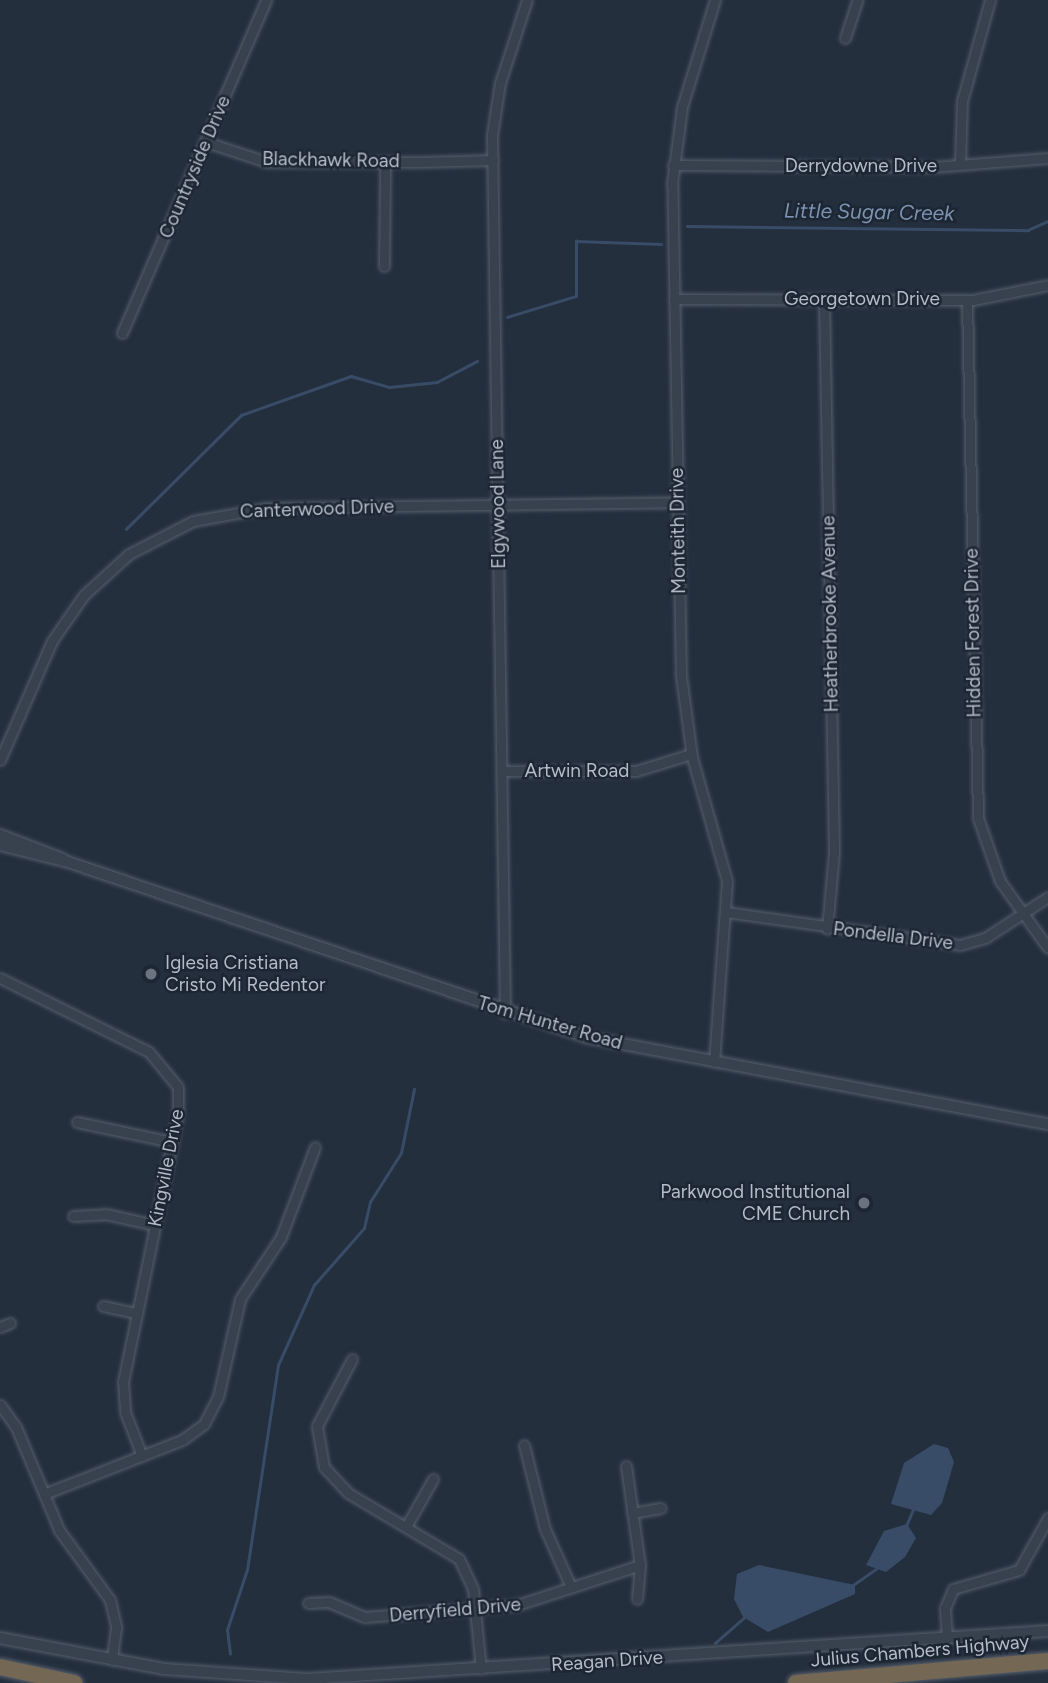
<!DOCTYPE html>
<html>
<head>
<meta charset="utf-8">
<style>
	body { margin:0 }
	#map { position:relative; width:1048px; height:1683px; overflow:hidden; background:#242f3e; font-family:Figtree,sans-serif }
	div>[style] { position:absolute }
	.water>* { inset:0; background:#394c67 }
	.stream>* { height:2.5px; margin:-1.25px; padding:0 1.25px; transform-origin:1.25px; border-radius:1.25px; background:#394c67 }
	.roads { filter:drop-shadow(0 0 2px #565f6c) drop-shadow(0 0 2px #565f6c) }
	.minor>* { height:9px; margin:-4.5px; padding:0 4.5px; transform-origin:4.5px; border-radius:4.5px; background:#38414e }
	.tertiary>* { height:10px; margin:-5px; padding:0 5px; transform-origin:5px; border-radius:5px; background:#38414e }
	.motorway>* { height:16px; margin:-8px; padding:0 8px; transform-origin:8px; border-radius:8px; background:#746855 }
	.dots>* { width:19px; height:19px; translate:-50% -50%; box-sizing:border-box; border:4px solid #1d2633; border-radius:50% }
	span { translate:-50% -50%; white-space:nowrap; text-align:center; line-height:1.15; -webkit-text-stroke:5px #1d2633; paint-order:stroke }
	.street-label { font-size:19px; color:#b4bcc9 }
	.poi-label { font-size:19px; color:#b4bcc9 }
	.left { translate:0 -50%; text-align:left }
	.right { translate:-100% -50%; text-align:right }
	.water-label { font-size:21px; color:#7c92b1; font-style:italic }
</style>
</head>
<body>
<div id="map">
	<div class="water">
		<i style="clip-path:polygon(934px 1444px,948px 1448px,954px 1462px,942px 1503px,931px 1515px,891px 1504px,904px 1463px)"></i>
		<i style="clip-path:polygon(907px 1524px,916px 1538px,905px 1557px,886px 1572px,866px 1565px,884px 1531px)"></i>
		<i style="clip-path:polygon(759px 1565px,855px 1585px,855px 1594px,768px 1632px,743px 1617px,734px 1599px,737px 1574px)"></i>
	</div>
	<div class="stream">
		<i style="left:687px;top:226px;width:341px;rotate:0.7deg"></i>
		<i style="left:1028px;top:230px;width:22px;rotate:-24deg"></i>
		<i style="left:507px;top:317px;width:72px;rotate:-16.9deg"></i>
		<i style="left:576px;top:296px;width:55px;rotate:-90deg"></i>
		<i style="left:576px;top:241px;width:85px;rotate:2deg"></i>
		<i style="left:126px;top:529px;width:162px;rotate:-44.7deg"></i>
		<i style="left:241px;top:415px;width:117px;rotate:-19.5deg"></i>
		<i style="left:351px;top:376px;width:40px;rotate:16deg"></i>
		<i style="left:389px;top:387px;width:48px;rotate:-5.9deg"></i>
		<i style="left:437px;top:382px;width:45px;rotate:-27.7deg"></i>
		<i style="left:906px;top:1526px;width:21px;rotate:-67deg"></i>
		<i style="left:853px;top:1585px;width:28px;rotate:-35deg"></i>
		<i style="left:715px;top:1643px;width:41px;rotate:-41.1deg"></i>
		<i style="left:230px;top:1654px;width:24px;rotate:-97deg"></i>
		<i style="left:227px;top:1630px;width:63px;rotate:-71.6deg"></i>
		<i style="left:247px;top:1570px;width:207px;rotate:-81.4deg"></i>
		<i style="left:278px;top:1365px;width:88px;rotate:-65.8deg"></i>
		<i style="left:314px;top:1285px;width:76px;rotate:-48.7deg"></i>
		<i style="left:364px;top:1228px;width:27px;rotate:-77deg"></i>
		<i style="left:370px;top:1202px;width:58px;rotate:-57.7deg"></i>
		<i style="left:401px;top:1153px;width:65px;rotate:-78.5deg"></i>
	</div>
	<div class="roads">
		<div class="minor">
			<i style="left:845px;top:38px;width:40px;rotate:-72deg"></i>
			<i style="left:206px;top:142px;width:64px;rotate:18.2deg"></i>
			<i style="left:267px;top:162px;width:150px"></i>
			<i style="left:420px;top:162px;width:73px;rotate:-1.6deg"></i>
			<i style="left:960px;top:164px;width:63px;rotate:-88.2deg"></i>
			<i style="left:962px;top:101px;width:105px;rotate:-74.5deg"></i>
			<i style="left:673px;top:165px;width:260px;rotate:0.4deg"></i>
			<i style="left:933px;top:167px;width:115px;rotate:-4.5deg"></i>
			<i style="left:384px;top:266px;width:104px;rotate:-89.4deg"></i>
			<i style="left:674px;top:299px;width:299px;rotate:0.2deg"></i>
			<i style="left:973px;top:300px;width:76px;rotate:-11.3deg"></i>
			<i style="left:824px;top:299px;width:553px;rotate:88.96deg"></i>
			<i style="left:834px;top:852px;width:77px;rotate:95.2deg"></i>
			<i style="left:967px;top:300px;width:518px;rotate:88.78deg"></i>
			<i style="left:978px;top:818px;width:67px;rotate:70.8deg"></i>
			<i style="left:1000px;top:881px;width:82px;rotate:54.4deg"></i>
			<i style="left:122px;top:333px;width:363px;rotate:-66.6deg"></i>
			<i style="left:0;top:760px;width:130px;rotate:-66.4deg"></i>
			<i style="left:52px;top:641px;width:56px;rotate:-55.2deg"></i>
			<i style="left:84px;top:595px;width:61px;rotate:-42.3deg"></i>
			<i style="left:129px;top:554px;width:72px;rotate:-27.3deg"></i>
			<i style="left:193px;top:521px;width:73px;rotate:-10.2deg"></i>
			<i style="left:265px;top:508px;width:412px;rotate:-0.8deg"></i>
			<i style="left:502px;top:771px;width:134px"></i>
			<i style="left:636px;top:771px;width:58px;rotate:-17.2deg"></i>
			<i style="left:726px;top:912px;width:236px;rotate:8deg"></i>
			<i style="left:960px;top:945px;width:26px;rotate:-16deg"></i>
			<i style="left:985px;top:938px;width:75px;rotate:-33.1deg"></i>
			<i style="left:0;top:978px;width:166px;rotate:26.4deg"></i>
			<i style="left:149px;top:1052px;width:45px;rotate:50.4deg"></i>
			<i style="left:178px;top:1087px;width:27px;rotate:90deg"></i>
			<i style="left:178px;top:1114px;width:273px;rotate:101.6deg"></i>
			<i style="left:123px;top:1381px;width:31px;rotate:86deg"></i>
			<i style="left:125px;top:1412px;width:47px;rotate:68.9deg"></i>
			<i style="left:505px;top:1013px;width:878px;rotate:-90.85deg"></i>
			<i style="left:492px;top:135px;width:53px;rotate:-81.3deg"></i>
			<i style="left:500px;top:83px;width:87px;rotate:-72deg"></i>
			<i style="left:714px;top:1062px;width:181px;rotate:-85.9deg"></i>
			<i style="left:727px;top:881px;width:129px;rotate:-105.8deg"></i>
			<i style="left:692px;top:757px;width:82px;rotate:-97.7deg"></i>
			<i style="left:681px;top:676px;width:492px;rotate:-91deg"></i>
			<i style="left:672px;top:184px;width:78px;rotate:-82.6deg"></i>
			<i style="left:682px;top:107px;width:112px;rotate:-72.9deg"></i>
			<i style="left:77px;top:1122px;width:97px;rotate:11.9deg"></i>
			<i style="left:73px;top:1216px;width:33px;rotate:-3deg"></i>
			<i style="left:106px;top:1214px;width:50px;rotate:12.7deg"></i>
			<i style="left:103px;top:1306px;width:35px;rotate:12deg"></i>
			<i style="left:0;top:1327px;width:11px;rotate:-22deg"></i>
			<i style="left:352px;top:1359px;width:76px;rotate:117.6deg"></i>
			<i style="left:317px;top:1426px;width:42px;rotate:80.3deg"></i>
			<i style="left:324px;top:1467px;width:35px;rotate:47deg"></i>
			<i style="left:348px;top:1493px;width:129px;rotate:30.7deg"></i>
			<i style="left:459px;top:1559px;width:33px;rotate:65deg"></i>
			<i style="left:473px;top:1589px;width:80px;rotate:84.3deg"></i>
			<i style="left:0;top:1405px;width:27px;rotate:54deg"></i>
			<i style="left:16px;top:1427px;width:112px;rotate:67.3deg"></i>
			<i style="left:59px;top:1530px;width:87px;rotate:53.9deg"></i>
			<i style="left:110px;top:1600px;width:28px;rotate:77deg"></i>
			<i style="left:116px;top:1627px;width:33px;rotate:97deg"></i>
			<i style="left:524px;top:1445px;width:87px;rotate:76deg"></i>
			<i style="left:545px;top:1529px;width:64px;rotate:65.9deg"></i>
			<i style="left:626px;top:1466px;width:100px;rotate:82deg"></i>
			<i style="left:640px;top:1565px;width:34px;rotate:95deg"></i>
			<i style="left:44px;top:1494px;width:148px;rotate:-21.4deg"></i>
			<i style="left:182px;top:1440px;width:27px;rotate:-36deg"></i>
			<i style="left:204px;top:1424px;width:30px;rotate:-63deg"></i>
			<i style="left:218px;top:1397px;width:100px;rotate:-77.3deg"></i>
			<i style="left:240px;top:1299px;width:74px;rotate:-56.5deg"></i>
			<i style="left:281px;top:1237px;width:96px;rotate:-69.3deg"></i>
			<i style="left:632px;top:1513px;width:29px;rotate:-10deg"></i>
			<i style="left:407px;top:1525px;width:53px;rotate:-60.5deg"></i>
			<i style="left:308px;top:1603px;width:21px;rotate:-3deg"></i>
			<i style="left:329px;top:1602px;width:39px;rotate:23deg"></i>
			<i style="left:365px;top:1617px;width:152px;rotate:-4.5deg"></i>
			<i style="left:517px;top:1605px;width:129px;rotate:-18deg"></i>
			<i style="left:947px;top:1638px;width:30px;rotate:-94deg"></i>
			<i style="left:945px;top:1608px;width:21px;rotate:-67deg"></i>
			<i style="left:953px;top:1589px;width:69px;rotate:-16.1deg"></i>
			<i style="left:1019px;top:1570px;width:60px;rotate:-60.9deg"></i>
		</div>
		<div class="tertiary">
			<i style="left:0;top:835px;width:67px;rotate:20.9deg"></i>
			<i style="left:0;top:845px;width:70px;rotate:14deg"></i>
			<i style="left:68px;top:862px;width:547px;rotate:18.67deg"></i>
			<i style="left:586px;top:1037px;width:470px;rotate:10.7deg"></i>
			<i style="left:0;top:1638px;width:167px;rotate:10.7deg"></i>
			<i style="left:164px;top:1669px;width:143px;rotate:4deg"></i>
			<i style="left:307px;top:1679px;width:743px;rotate:-3.71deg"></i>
		</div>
		<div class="motorway">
			<i style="left:0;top:1667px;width:76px;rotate:12.2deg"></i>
			<i style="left:796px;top:1683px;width:253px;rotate:-5deg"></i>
		</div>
	</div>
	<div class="dots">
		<i style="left:151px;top:974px;background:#6b7280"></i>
		<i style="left:864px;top:1203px;background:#6b7280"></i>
	</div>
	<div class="street-label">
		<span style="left:331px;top:160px;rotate:1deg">Blackhawk Road</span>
		<span style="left:861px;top:166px">Derrydowne Drive</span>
		<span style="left:195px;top:167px;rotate:-67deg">Countryside Drive</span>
		<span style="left:862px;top:299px">Georgetown Drive</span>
		<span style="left:498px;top:504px;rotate:-91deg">Elgywood Lane</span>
		<span style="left:317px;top:509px;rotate:-2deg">Canterwood Drive</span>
		<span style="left:678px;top:531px;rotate:-91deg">Monteith Drive</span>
		<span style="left:830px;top:614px;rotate:-91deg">Heatherbrooke Avenue</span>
		<span style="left:973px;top:633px;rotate:-91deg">Hidden Forest Drive</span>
		<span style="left:577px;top:771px">Artwin Road</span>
		<span style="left:893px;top:936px;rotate:7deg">Pondella Drive</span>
		<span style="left:550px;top:1023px;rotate:16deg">Tom Hunter Road</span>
		<span style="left:166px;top:1168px;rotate:-79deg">Kingville Drive</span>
		<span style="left:455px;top:1610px;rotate:-5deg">Derryfield Drive</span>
		<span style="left:920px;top:1651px;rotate:-5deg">Julius Chambers Highway</span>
		<span style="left:607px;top:1661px;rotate:-4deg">Reagan Drive</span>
	</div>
	<div class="poi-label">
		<span class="left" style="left:165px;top:974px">Iglesia Cristiana<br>Cristo Mi Redentor</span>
		<span class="right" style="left:850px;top:1203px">Parkwood Institutional<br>CME Church</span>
	</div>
	<div class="water-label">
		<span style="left:869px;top:212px;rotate:1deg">Little Sugar Creek</span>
	</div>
</div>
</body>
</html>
